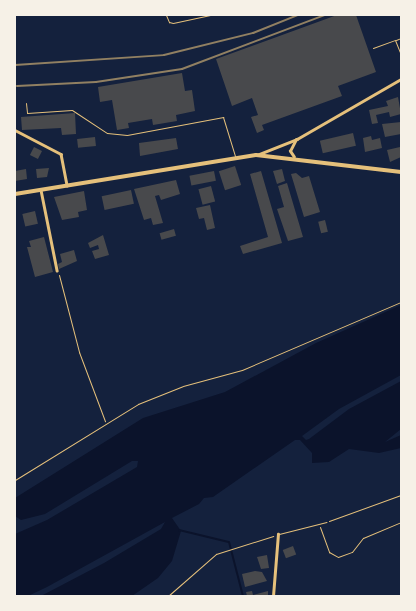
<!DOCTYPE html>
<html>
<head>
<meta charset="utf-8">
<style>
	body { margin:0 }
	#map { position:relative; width:416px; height:611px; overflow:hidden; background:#14213d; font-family:Merriweather,serif }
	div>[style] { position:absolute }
	.water>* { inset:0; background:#0b132b }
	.stream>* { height:2px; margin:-1px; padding:0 1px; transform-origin:1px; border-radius:1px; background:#0b132b }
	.building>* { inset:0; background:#48494c; transform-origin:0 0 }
	.path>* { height:1px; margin:-0.5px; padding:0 0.5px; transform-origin:0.5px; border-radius:0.5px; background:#e5c07b }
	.service>* { height:1px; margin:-0.5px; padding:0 0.5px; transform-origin:0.5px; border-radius:0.5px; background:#e5c07b }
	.minor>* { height:2.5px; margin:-1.25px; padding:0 1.25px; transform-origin:1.25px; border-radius:1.25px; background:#e5c07b }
	.secondary>* { height:4px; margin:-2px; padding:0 2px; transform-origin:2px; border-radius:2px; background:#e5c07b }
	.rail>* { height:2px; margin:-1px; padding:0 1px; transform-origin:1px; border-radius:1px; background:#918062 }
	span { translate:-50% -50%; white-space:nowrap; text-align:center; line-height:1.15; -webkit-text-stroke:5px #f6f1e7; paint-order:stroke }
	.frame { position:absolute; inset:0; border:16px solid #f6f1e7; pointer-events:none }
</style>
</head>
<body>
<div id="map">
	<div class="water">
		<i style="clip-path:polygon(401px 305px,401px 375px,339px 409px,302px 436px,306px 440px,309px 439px,349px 409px,401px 381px,401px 429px,385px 442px,401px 435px,401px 448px,379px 453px,349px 449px,329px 462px,312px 463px,312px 453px,300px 440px,295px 440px,213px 497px,204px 498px,199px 504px,172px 518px,181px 531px,172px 561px,158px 578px,132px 596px,41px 596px,104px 563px,161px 529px,165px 522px,47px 587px,28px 596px,15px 596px,15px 534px,47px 520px,137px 467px,138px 461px,132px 461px,45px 514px,21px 520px,15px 516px,15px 498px,143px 418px,225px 392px,316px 343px)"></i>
	</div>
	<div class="stream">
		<i style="left:179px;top:530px;width:51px;rotate:13.5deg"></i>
		<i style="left:229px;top:542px;width:56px;rotate:75.5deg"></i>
	</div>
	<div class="building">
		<i style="clip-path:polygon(337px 15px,356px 15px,376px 72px,338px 86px,342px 96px,262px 125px,264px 130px,257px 133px,251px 117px,258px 115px,252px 98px,232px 106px,216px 59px)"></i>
		<i style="clip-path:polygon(182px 73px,185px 91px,192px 90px,195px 111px,176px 115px,177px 121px,153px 125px,152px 119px,128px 123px,129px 128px,117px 130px,112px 100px,100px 102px,98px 87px)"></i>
		<i style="clip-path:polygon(398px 97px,401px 114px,390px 117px,389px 112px,376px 115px,378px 123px,372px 124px,369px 110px,388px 106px,386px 101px)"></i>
		<i style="clip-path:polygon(75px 113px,76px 134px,62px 135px,61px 128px,22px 130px,21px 117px)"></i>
		<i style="clip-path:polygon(401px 122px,401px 134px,385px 137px,382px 124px)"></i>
		<i style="left:353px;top:133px;width:13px;height:34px;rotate:77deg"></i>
		<i style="clip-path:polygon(371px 136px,372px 140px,380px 138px,382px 148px,365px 152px,363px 138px)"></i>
		<i style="left:95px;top:137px;width:9px;height:18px;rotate:84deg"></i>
		<i style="clip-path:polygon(176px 138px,178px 149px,140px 156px,139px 143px)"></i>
		<i style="left:34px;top:147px;width:9px;height:9px;rotate:27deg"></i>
		<i style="clip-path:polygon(400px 147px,401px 157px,390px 162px,387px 150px)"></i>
		<i style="left:235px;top:166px;width:20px;height:17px;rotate:72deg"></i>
		<i style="clip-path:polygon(49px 168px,47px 177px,37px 178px,36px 169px)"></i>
		<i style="clip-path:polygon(26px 169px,27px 179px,15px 181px,15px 171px)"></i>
		<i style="clip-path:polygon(282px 169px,285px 181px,277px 184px,273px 171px)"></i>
		<i style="left:214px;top:171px;width:10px;height:25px;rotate:79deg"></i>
		<i style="clip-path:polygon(261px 171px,282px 243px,243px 254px,240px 246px,268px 237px,250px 174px)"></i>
		<i style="clip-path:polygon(296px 173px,302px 178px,309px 176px,320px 212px,304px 217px,291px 174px)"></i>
		<i style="clip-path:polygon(176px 180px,180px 194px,161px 200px,159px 195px,155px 196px,163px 223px,153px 225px,151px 218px,144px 220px,134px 189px)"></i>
		<i style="clip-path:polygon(287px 183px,303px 237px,288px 241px,277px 209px,284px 207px,278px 186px)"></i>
		<i style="left:211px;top:186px;width:16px;height:13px;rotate:75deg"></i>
		<i style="left:131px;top:190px;width:14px;height:30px;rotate:78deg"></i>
		<i style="clip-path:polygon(84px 191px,87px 210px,78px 212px,79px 217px,62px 220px,54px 197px)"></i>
		<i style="clip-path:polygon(210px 205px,215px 228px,207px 230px,204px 218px,199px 219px,196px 208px)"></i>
		<i style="left:35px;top:211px;width:13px;height:13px;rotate:77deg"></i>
		<i style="left:325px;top:220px;width:12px;height:7px;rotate:76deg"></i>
		<i style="left:174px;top:229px;width:7px;height:15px;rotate:74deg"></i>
		<i style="clip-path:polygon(103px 235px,109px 255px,95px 259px,92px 251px,99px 249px,98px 245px,90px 248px,88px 243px)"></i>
		<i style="clip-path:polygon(44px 237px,53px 272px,35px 277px,27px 247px,31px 247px,29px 241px)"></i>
		<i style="clip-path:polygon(74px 250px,77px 261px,59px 269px,58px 264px,62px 262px,60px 254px)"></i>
		<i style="left:293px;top:546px;width:9px;height:11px;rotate:69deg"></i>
		<i style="clip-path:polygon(267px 555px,269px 568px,261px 569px,257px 557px)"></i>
		<i style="clip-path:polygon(255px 571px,262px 572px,267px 581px,245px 587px,242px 574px)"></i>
		<i style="clip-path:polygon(252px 591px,253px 595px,268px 591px,268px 596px,247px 596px,246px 592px)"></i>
	</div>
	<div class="path">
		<i style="left:59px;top:275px;width:80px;rotate:75.4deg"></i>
		<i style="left:79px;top:352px;width:74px;rotate:69.4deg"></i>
		<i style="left:15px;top:480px;width:145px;rotate:-31.7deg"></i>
		<i style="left:138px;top:404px;width:48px;rotate:-21.8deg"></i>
		<i style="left:183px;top:386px;width:61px;rotate:-15.2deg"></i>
		<i style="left:242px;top:370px;width:173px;rotate:-23.2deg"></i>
		<i style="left:329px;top:521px;width:77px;rotate:-19.9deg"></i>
		<i style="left:320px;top:527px;width:27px;rotate:70deg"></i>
		<i style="left:329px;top:552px;width:10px;rotate:29deg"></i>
		<i style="left:338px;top:557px;width:15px;rotate:-20deg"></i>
		<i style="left:352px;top:552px;width:18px;rotate:-52deg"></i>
		<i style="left:363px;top:538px;width:41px;rotate:-22.8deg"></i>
		<i style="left:168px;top:596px;width:64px;rotate:-41.2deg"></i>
		<i style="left:216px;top:554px;width:60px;rotate:-17.5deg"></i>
	</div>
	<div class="service">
		<i style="left:166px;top:15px;width:8px;rotate:67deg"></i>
		<i style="left:169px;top:22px;width:4px;rotate:14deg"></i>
		<i style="left:173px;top:23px;width:38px;rotate:-12deg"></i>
		<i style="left:396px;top:40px;width:5px;rotate:-22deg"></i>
		<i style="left:373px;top:48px;width:23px;rotate:-20deg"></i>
		<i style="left:395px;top:40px;width:16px;rotate:68deg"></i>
		<i style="left:26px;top:103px;width:10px;rotate:84deg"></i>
		<i style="left:27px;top:113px;width:45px;rotate:-3.8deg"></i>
		<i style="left:72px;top:110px;width:42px;rotate:33.3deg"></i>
		<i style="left:107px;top:133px;width:20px;rotate:6deg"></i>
		<i style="left:127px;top:135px;width:98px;rotate:-10.6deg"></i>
		<i style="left:223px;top:117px;width:41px;rotate:72.9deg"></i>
		<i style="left:279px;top:534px;width:49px;rotate:-14.3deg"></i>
	</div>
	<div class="minor">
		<i style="left:15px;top:130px;width:52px;rotate:27.6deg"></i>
		<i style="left:61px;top:154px;width:32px;rotate:79deg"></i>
		<i style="left:257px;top:155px;width:43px;rotate:-21.8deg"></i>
		<i style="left:297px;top:139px;width:120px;rotate:-30deg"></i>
		<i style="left:294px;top:157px;width:7px;rotate:-124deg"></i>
		<i style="left:290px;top:151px;width:13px;rotate:-63deg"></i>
		<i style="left:41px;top:190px;width:82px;rotate:78.7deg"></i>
		<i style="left:273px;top:596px;width:62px;rotate:-85.4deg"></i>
	</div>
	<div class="secondary">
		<i style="left:15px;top:194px;width:244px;rotate:-9.2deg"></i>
		<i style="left:256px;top:155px;width:146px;rotate:6.7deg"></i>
	</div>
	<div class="rail">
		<i style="left:15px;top:65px;width:149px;rotate:-3.8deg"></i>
		<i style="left:164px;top:55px;width:92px;rotate:-13.9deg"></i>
		<i style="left:253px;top:33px;width:48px;rotate:-21.8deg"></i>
		<i style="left:17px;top:86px;width:79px;rotate:-2.9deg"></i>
		<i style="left:96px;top:82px;width:87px;rotate:-8.6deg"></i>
		<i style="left:182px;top:69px;width:153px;rotate:-20.7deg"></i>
	</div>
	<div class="frame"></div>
</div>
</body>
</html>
